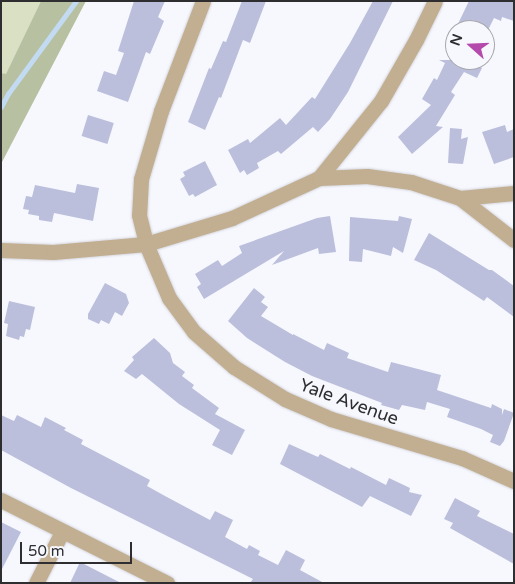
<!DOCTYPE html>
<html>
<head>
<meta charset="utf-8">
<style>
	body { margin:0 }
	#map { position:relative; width:515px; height:584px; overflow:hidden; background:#f7f8fe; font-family:"Varela Round",sans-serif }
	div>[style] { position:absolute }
	.green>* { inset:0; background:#d9e0c4 }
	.forest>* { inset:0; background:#b8c0a2 }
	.stream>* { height:4.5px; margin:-2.25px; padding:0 2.25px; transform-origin:2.25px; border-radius:2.25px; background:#c2dbf2 }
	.building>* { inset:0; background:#bbbfdc; transform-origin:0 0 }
	.roads { filter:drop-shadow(0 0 1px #d3d4d9) drop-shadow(0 0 1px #d3d4d9) }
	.minor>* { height:15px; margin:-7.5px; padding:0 7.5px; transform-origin:7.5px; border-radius:7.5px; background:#c2ae91 }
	span { translate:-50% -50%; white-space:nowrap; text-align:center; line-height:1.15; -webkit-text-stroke:4px #f7f8fe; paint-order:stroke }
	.street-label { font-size:18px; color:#2e2e31 }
	.frame { position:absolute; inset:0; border:2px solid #2e2e31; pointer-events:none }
	.north { position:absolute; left:445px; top:20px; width:50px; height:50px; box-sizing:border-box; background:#f7f8fe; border:1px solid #a7a7ac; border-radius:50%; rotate:290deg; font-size:14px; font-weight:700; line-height:20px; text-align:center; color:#2e2e31 }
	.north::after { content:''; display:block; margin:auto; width:18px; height:22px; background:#b44aab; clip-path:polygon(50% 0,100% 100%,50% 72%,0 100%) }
	.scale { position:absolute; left:20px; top:542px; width:112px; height:22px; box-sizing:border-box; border:2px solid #2e2e31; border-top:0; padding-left:6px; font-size:15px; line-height:18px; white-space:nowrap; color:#2e2e31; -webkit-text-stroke:4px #f7f8fe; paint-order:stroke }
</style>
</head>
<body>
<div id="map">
	<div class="green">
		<i style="clip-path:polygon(1px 1px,41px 1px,6px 75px,1px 73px)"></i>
	</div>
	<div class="forest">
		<i style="clip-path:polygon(41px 1px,86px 1px,1px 164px,1px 73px,6px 74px)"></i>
	</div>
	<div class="stream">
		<i style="left:1px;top:107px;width:15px;rotate:-62deg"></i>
		<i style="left:8px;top:94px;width:115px;rotate:-53.8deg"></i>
	</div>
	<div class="building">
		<i style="clip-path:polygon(134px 1px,165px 1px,158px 17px,164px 21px,150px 54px,146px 52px,128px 102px,97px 91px,104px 71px,116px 75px,124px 53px,118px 51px)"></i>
		<i style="clip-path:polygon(242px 1px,266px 1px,250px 43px,243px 40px,221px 98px,219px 97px,205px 130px,188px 122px,209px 68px,211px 69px,223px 41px,226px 42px)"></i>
		<i style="clip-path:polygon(373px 1px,393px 1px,348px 92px,330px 119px,318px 132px,313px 127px,281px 154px,278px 151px,257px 163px,259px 168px,247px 175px,244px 170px,240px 173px,228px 150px,248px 139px,250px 143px,280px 118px,286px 125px,312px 97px,315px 99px,350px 43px)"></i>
		<i style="clip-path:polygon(469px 1px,514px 1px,514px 21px,502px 17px,501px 21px,494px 18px,488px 30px,455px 30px)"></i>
		<i style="clip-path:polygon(439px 60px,482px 60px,479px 66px,482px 68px,477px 78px,464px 72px,451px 92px,455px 95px,436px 126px,443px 127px,412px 154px,398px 137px,431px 105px,422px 99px,434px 78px,437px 80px,445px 63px)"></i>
		<i style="left:88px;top:115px;width:27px;height:22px;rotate:17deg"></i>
		<i style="clip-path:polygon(505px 125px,507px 132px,514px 129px,514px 157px,494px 164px,482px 132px)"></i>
		<i style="clip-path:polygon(450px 128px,462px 129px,461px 139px,468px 137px,463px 164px,448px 163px)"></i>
		<i style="clip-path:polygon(205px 161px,217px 185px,195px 197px,193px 194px,189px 196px,180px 179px,185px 176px,183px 172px)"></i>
		<i style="clip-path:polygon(77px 184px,99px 188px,93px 221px,54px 213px,52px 222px,39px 220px,39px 216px,28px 214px,29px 210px,23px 209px,26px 196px,32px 197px,35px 185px,75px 193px)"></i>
		<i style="clip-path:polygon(330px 216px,336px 252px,319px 254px,318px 248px,272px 265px,284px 251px,204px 299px,197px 287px,201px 284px,195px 274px,218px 260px,222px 266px,242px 253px,239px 246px,317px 218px)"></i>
		<i style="clip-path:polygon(399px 216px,412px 219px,403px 253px,393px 247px,391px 256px,363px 249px,362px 262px,349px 261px,350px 217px,398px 221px)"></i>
		<i style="clip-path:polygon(429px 233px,489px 270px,492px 270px,514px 286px,514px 317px,487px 297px,484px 301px,436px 270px,414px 260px)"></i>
		<i style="clip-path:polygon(105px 283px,126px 294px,129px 303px,122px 316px,115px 312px,109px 324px,101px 320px,99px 324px,88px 319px,88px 314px)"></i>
		<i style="clip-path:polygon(254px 288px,265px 297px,261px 302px,268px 307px,261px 316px,293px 335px,293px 334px,324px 350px,327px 343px,349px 353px,347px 358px,388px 372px,391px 362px,441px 375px,437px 390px,491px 408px,492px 404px,502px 409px,502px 415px,504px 409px,514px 413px,504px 441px,500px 446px,490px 442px,493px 435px,481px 429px,447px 417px,450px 409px,427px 402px,425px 410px,402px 405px,399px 410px,381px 405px,382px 403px,312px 376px,285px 362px,247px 338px,228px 321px)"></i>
		<i style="clip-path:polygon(9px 301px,35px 307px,30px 330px,26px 329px,24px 337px,20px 336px,19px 340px,6px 336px,8px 324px,4px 323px)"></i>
		<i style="clip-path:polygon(154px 338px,170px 353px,173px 363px,185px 372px,182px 376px,194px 385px,192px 388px,219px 408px,215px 414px,245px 430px,232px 455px,212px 445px,220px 430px,179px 404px,142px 374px,136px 379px,124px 371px,134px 360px,132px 357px)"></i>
		<i style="clip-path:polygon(1px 415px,14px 421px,17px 415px,41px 427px,45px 417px,66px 428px,64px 430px,83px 440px,81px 444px,150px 480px,147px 486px,165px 496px,210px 520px,215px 511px,233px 520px,225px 537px,247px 549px,249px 545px,260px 551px,258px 555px,278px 565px,286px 550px,305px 560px,300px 570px,324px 583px,250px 583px,253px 579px,71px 488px,1px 450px)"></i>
		<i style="clip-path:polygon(289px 444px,318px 457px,320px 454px,350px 469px,351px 467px,386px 485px,389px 478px,410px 488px,409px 492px,422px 495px,411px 516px,370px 496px,362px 507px,280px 464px)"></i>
		<i style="clip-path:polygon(455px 498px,480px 511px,477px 516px,514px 534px,514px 564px,450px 528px,453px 523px,444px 519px)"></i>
		<i style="clip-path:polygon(1px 522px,21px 532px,1px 571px)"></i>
		<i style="clip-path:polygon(80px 562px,121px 583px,70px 583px)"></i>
	</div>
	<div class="roads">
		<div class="minor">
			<i style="left:203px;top:1px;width:118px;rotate:110.9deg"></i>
			<i style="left:161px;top:111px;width:71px;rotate:106.4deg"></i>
			<i style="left:141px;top:179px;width:36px;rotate:93deg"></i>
			<i style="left:139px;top:215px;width:30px;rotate:76deg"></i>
			<i style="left:146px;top:244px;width:90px;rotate:-16.8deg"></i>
			<i style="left:232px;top:218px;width:96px;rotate:-24.7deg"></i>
			<i style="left:319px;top:178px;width:48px;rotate:-2.4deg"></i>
			<i style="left:367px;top:176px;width:44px;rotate:7.8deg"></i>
			<i style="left:411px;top:182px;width:52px;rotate:18.1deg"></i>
			<i style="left:460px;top:198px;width:68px;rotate:37.9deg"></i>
			<i style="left:319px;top:178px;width:99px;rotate:-51.2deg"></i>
			<i style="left:381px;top:101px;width:70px;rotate:-60.2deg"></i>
			<i style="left:416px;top:40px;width:43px;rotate:-64deg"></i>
			<i style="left:460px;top:198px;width:54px;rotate:-5.3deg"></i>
			<i style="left:1px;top:250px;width:52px;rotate:2.2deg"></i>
			<i style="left:53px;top:252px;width:93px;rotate:-4.9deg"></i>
			<i style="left:146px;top:244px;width:59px;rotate:66.9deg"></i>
			<i style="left:169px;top:298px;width:42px;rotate:53.7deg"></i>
			<i style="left:194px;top:332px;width:53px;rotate:41.2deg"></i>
			<i style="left:234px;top:367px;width:60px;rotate:32.1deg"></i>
			<i style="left:285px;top:399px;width:50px;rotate:23.5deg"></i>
			<i style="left:331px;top:419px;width:137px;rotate:16.6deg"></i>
			<i style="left:462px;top:458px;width:57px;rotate:23.9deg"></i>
			<i style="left:1px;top:500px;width:186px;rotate:26.6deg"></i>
			<i style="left:36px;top:583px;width:57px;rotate:-63deg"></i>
		</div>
	</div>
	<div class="street-label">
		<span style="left:349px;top:402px;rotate:20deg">Yale Avenue</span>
	</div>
	<div class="frame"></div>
	<div class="north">N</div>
	<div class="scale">50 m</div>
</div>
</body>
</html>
